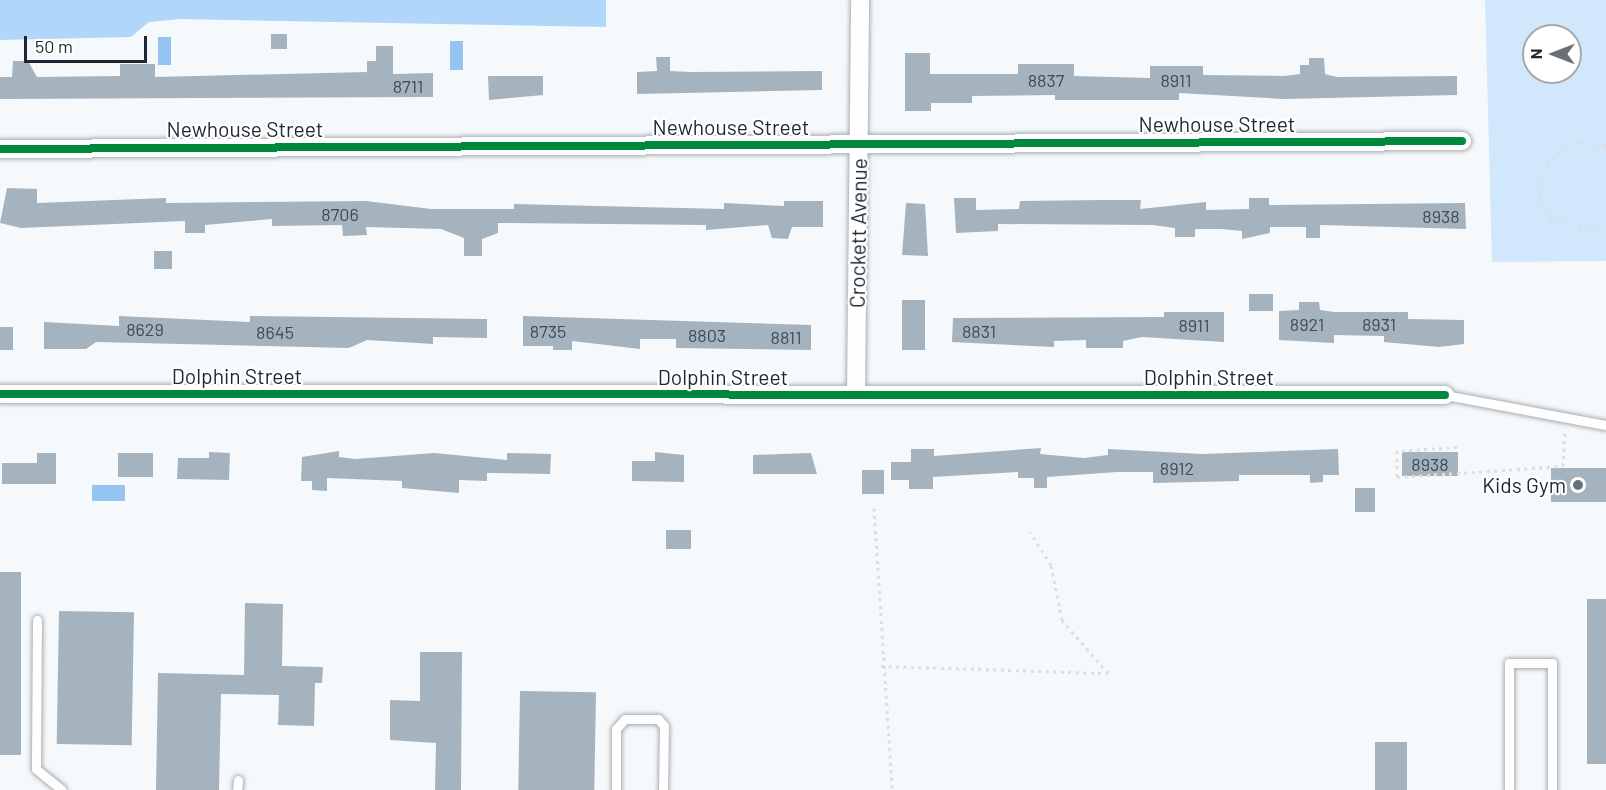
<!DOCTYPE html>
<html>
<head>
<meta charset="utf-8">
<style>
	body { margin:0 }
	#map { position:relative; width:1606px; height:790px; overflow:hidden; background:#f6f9fb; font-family:Barlow,sans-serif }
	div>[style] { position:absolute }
	.green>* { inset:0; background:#d1e7fb }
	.forest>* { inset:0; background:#b0d6f9 }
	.water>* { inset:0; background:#95c4f0; transform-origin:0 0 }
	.building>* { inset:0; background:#a5b3bf; transform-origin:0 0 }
	.path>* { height:3px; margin-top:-1.5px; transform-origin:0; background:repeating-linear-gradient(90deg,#dcdedf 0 3px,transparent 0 7.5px) }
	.roads { filter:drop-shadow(0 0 2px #a8aeb4) drop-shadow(0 0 2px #a8aeb4) }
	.lane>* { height:9px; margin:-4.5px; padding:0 4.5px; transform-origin:4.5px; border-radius:4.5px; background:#fefefe }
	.street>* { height:18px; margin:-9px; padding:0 9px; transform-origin:9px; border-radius:9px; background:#fefefe }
	.cycleway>* { height:8px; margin:-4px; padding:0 4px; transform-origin:4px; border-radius:4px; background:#00873e }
	.dots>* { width:16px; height:16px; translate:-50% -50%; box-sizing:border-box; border:3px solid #fff; border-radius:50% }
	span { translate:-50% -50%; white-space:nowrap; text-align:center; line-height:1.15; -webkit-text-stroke:4.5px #fff; paint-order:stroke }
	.number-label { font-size:18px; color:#3f4b55 }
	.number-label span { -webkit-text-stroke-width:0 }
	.street-label { font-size:21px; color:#1d2832 }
	.poi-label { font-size:21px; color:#1d2832 }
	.right { translate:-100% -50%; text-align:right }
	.north { position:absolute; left:1522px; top:24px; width:60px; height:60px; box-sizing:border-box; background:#fff; border:2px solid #a5a9ad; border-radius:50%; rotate:270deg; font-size:16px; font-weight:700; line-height:24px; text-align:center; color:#1d2832 }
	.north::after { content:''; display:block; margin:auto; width:21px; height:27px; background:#697178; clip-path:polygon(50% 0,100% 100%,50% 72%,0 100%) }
	.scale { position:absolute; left:24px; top:36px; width:123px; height:27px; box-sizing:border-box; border:3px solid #1d2832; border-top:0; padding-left:8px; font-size:18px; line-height:21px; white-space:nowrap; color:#1d2832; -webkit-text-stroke:4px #fff; paint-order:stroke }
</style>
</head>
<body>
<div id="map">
	<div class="green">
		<i style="clip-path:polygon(evenodd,1485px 0,1606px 0,1606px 261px,1492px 262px,1485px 0,1534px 36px,1570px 36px,1570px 72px,1534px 72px,1534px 36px)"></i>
	</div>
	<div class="forest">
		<i style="clip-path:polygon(0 0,606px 0,606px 27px,180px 19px,149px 22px,131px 37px,0 40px)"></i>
	</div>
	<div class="water">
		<i style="left:158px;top:37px;width:13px;height:28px"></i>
		<i style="left:450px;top:41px;width:13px;height:29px"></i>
		<i style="left:125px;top:485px;width:16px;height:33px;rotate:90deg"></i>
	</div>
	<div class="building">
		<i style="left:271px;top:34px;width:16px;height:15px"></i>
		<i style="clip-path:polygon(376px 46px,393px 46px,393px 74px,433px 73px,433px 97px,0 99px,0 77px,12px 77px,13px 61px,28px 61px,37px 77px,120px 76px,120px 64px,155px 64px,155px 77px,367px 72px,367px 61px,376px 61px)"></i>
		<i style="clip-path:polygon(905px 53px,930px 53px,930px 74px,1018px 74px,1018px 64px,1074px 64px,1074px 76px,1150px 78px,1150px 66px,1203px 66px,1203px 75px,1284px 76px,1300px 74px,1300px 65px,1309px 65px,1309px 58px,1324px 58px,1325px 74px,1337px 77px,1457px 76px,1457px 95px,1284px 99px,1179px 93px,1179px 100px,1055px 100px,1055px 95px,972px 96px,972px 103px,931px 103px,931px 111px,905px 111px)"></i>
		<i style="clip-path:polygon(656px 57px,670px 57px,670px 71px,690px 72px,822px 71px,822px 90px,637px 94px,637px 72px,657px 71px)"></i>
		<i style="clip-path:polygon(488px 76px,543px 76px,543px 95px,489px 100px)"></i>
		<i style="clip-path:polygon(7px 188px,37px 189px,37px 203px,166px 198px,166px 203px,366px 201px,431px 209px,514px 209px,514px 204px,724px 209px,724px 203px,784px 206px,784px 201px,823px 201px,823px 227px,792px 227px,788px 239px,772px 238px,768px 225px,706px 230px,706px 225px,498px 223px,498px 233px,482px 239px,482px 256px,464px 256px,464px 238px,441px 229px,366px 227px,367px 235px,343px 236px,342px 225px,272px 226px,272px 219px,205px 225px,205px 233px,185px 233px,185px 221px,21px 228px,0 223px)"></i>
		<i style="clip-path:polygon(954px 198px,976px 198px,976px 210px,1019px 209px,1020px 201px,1103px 200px,1141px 200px,1140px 209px,1206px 202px,1206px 210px,1249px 209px,1249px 198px,1269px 198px,1269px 205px,1465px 203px,1466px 229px,1320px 225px,1320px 238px,1306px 238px,1306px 227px,1270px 227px,1270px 233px,1242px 239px,1242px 231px,1221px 229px,1195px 229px,1195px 237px,1175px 237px,1175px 228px,1152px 225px,998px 224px,998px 231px,956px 233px)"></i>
		<i style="clip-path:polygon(906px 203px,925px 204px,928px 256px,902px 255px)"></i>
		<i style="left:154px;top:251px;width:18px;height:18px"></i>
		<i style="left:1249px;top:294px;width:24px;height:17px"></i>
		<i style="left:902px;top:300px;width:23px;height:50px"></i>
		<i style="clip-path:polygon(1299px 302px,1319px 302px,1320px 310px,1334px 312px,1408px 312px,1408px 319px,1464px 320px,1464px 344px,1439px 347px,1384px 342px,1384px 336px,1334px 335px,1334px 343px,1279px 340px,1279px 311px,1299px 310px)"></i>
		<i style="clip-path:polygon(1164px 312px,1224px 312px,1224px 342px,1142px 337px,1123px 341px,1123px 348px,1086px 348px,1086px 340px,1054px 341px,1054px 347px,952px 342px,953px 318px,1164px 317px)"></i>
		<i style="clip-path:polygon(119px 316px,250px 322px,250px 316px,487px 319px,487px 338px,433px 337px,433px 344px,367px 340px,349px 348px,96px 342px,86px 349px,44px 349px,44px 322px,119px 326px)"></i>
		<i style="clip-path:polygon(523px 316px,811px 325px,811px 350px,676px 348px,676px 339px,640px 339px,640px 349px,572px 341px,572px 350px,553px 350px,553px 346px,523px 346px)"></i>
		<i style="left:0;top:327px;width:13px;height:23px"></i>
		<i style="clip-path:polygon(1041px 448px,1040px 454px,1084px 458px,1108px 455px,1108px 449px,1202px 454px,1338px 449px,1339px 475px,1323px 475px,1323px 482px,1310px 483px,1310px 475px,1239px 475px,1239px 481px,1153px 483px,1153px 472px,1117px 472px,1047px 477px,1047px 488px,1034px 488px,1034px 478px,1018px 478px,1018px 472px,933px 477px,933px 489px,909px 489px,909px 480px,891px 480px,891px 462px,911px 462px,911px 449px,934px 449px,934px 456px)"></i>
		<i style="clip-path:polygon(339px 451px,339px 457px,355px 459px,434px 453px,507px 460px,507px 453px,551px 454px,550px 474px,487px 473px,487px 481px,459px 480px,459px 493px,402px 488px,402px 481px,327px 478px,327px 491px,312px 490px,312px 481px,301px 481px,302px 457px)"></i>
		<i style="clip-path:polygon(209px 452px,230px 453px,229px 480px,177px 479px,178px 458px,209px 458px)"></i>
		<i style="clip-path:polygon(655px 452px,684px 455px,684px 482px,632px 481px,632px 461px,655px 461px)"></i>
		<i style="left:1402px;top:452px;width:56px;height:24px"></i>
		<i style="clip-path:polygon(37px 453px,56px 453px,56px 484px,2px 484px,2px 463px,37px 463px)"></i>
		<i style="left:118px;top:453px;width:35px;height:24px"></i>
		<i style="clip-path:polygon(811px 453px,817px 474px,753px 474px,753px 455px)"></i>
		<i style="left:1551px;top:468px;width:55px;height:34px"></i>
		<i style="left:862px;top:470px;width:22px;height:24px"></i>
		<i style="left:1355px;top:488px;width:20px;height:24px"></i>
		<i style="left:666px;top:530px;width:25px;height:19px"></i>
		<i style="left:0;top:572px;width:21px;height:183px"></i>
		<i style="left:1587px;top:599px;width:19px;height:165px"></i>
		<i style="clip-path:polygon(245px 603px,283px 604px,282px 666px,323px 667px,322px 683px,315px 683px,314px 726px,278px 725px,279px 695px,221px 694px,219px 790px,156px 790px,158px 673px,244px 675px)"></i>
		<i style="left:59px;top:611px;width:75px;height:133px;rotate:1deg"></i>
		<i style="clip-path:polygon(420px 652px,462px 652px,461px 790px,435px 790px,436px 743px,390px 740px,390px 700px,420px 701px)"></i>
		<i style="left:520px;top:691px;width:76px;height:99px;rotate:1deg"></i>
		<i style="left:1375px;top:742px;width:32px;height:48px"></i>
	</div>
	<div class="path">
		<i style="left:1606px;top:146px;width:29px;rotate:-172deg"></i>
		<i style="left:1577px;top:142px;width:14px;rotate:163deg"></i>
		<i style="left:1564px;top:146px;width:31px;rotate:130deg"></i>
		<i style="left:1544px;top:170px;width:28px;rotate:100deg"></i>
		<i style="left:1539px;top:198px;width:22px;rotate:63deg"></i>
		<i style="left:1549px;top:218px;width:59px;rotate:14.7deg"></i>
		<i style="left:1457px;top:447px;width:60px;rotate:176.2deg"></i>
		<i style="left:1397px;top:451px;width:26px;rotate:90deg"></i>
		<i style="left:1397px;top:477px;width:166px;rotate:-3.8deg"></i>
		<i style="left:1563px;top:466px;width:38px;rotate:-87deg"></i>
		<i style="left:874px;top:508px;width:283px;rotate:86.3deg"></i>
		<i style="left:881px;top:666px;width:227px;rotate:1.8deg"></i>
		<i style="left:1108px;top:673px;width:70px;rotate:-131deg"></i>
		<i style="left:1062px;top:620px;width:56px;rotate:-101.3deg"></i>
		<i style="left:1051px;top:565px;width:39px;rotate:-122deg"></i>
	</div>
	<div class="roads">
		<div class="lane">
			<i style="left:1445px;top:395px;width:164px;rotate:10.6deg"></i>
			<i style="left:37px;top:620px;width:149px;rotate:90.4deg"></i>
			<i style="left:36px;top:769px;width:33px;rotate:39deg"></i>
			<i style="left:237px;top:790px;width:10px;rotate:-84deg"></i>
			<i style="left:616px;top:790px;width:61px;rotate:-90deg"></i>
			<i style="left:616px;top:729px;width:13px;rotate:-48deg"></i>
			<i style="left:625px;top:719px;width:33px"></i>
			<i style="left:658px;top:719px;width:9px;rotate:49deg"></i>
			<i style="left:664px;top:726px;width:64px;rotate:90.9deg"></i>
			<i style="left:1509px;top:790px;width:127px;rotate:-90deg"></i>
			<i style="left:1509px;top:663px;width:43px"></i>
			<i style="left:1552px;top:663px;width:127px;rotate:90deg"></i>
		</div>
		<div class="street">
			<i style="left:0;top:149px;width:1462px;rotate:-0.31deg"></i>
			<i style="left:0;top:394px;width:1445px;rotate:0.04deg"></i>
			<i style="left:856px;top:395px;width:395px;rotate:-89.4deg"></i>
		</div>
	</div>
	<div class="cycleway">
		<i style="left:0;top:149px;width:1462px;rotate:-0.31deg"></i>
		<i style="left:0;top:394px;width:1445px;rotate:0.04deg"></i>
	</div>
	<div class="dots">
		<i style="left:1578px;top:485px;background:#697178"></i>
	</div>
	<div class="number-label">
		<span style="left:1046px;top:80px">8837</span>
		<span style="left:1176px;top:80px">8911</span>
		<span style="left:408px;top:86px">8711</span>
		<span style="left:340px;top:214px">8706</span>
		<span style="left:1441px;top:216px">8938</span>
		<span style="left:1307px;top:324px">8921</span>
		<span style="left:1379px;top:324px">8931</span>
		<span style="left:1194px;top:325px">8911</span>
		<span style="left:145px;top:329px">8629</span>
		<span style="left:548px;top:331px">8735</span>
		<span style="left:979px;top:331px">8831</span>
		<span style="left:275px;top:332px">8645</span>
		<span style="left:707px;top:335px">8803</span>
		<span style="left:786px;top:337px">8811</span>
		<span style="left:1430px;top:464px">8938</span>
		<span style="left:1177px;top:468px">8912</span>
	</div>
	<div class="street-label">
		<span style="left:1217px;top:124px">Newhouse Street</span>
		<span style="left:731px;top:127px">Newhouse Street</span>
		<span style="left:245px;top:129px">Newhouse Street</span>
		<span style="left:858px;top:233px;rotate:-89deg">Crockett Avenue</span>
		<span style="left:237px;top:376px">Dolphin Street</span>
		<span style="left:723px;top:377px">Dolphin Street</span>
		<span style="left:1209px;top:377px">Dolphin Street</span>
	</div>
	<div class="poi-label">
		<span class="right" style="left:1566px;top:485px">Kids Gym</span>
	</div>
	<div class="north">N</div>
	<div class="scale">50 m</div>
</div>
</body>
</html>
